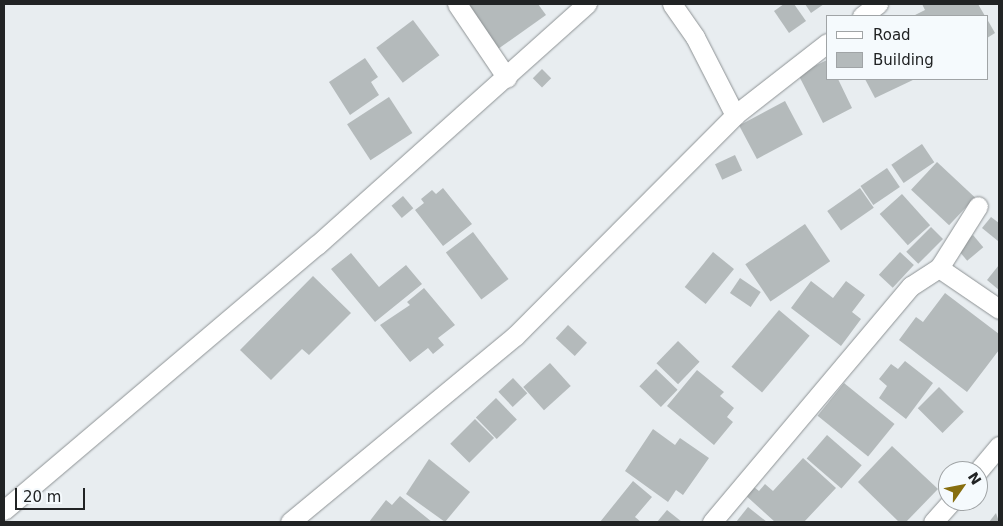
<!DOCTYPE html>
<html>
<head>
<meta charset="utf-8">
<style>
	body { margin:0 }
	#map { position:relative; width:1003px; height:526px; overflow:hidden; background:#e8edf0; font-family:"DejaVu Sans",sans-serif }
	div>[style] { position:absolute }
	.building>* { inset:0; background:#b4babb; transform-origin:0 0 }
	.roads { filter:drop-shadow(0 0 1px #8d9294) drop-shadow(0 0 1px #8d9294) }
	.minor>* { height:19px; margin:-9.5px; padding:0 9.5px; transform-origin:9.5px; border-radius:9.5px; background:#fff }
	span { translate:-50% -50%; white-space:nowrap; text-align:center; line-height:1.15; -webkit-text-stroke:5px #f5fafd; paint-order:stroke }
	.frame { position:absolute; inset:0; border:5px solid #212324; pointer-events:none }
	.legend { position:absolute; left:826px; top:15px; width:162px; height:65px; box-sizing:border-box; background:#f5fafd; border:1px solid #a0a4a6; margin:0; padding:6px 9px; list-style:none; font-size:15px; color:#212324 }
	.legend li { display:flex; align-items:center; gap:10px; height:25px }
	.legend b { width:25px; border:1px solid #a0a4a6 }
	.north { position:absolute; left:938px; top:461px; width:50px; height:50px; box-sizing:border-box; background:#f5fafd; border:1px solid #a0a4a6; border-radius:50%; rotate:57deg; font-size:14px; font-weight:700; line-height:20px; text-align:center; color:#212324 }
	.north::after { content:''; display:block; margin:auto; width:18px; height:22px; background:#876e0e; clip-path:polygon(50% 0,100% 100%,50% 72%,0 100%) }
	.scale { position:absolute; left:15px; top:488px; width:70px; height:22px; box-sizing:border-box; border:2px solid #212324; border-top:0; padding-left:6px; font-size:15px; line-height:18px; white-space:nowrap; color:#212324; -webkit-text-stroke:4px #f5fafd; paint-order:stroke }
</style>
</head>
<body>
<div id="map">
	<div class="building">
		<i style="clip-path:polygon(467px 4px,538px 4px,546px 15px,498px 49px)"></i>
		<i style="clip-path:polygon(784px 4px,794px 4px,806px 21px,789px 33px,774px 11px)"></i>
		<i style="clip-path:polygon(805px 4px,824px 4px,811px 13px)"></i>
		<i style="clip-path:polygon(922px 4px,978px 4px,985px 16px,913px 16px,925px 10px)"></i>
		<i style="clip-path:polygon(987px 19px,995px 33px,987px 38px)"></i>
		<i style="left:413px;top:20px;width:44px;height:46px;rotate:53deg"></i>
		<i style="clip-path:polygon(365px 58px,378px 77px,371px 82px,379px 95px,350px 115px,329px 82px)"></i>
		<i style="clip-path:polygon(827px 60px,827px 79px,838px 79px,852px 108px,823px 123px,798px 74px)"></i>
		<i style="left:542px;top:69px;width:13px;height:13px;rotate:45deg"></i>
		<i style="clip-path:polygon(865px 79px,915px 79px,875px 98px)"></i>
		<i style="left:389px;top:97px;width:43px;height:50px;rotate:57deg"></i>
		<i style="left:785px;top:101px;width:38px;height:52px;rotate:62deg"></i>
		<i style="left:922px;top:144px;width:22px;height:37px;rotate:56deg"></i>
		<i style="left:735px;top:155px;width:17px;height:22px;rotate:65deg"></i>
		<i style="left:937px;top:162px;width:52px;height:38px;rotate:43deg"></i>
		<i style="left:887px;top:168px;width:23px;height:32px;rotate:56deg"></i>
		<i style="clip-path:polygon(443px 188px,472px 224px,443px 246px,415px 210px,424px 203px,421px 199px,432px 190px,436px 194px)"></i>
		<i style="left:860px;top:188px;width:24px;height:40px;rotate:55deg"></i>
		<i style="left:902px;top:194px;width:42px;height:30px;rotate:48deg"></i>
		<i style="left:403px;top:196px;width:16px;height:15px;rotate:50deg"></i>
		<i style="clip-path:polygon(991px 217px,999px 223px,998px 241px,982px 228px)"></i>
		<i style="left:805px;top:224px;width:45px;height:72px;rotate:56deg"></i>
		<i style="left:931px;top:227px;width:17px;height:35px;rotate:45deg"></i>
		<i style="left:473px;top:232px;width:59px;height:34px;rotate:53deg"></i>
		<i style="left:973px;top:235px;width:16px;height:21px;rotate:50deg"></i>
		<i style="left:713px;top:252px;width:27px;height:45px;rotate:39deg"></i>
		<i style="left:900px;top:252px;width:19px;height:31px;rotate:43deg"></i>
		<i style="clip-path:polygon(351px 253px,379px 287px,406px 265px,422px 284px,375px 322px,331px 269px)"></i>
		<i style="clip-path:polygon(999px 265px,999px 290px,987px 280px)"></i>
		<i style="clip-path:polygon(313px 276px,351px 313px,309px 355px,302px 349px,271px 380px,240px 350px)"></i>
		<i style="left:740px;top:278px;width:25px;height:18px;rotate:34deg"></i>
		<i style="clip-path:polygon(811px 281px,833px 298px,846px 281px,865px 295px,852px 312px,861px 319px,841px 346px,791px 308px)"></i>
		<i style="clip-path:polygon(424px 288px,455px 325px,438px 338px,444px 345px,433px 354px,428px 348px,410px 362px,380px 325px,410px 305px,407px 302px)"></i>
		<i style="clip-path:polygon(945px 293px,999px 334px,999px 350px,967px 392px,899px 340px,916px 317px,923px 322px)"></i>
		<i style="left:779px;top:310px;width:40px;height:74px;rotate:40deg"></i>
		<i style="left:568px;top:325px;width:26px;height:18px;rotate:43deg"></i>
		<i style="left:678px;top:341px;width:30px;height:31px;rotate:44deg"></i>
		<i style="clip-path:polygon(905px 361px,933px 383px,906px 419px,879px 398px,887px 386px,879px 379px,891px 364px,898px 369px)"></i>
		<i style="left:550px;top:363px;width:31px;height:36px;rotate:48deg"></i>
		<i style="left:656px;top:369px;width:30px;height:24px;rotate:44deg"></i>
		<i style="clip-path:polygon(697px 370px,724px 392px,720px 396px,734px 408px,727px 417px,733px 422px,714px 445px,667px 406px)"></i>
		<i style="left:513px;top:378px;width:21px;height:20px;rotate:47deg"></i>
		<i style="left:844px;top:383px;width:65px;height:42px;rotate:39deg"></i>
		<i style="left:939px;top:387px;width:35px;height:30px;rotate:45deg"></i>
		<i style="left:496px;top:398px;width:30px;height:28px;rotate:46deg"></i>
		<i style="left:475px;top:419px;width:27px;height:35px;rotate:45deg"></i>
		<i style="clip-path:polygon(653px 429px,675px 445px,680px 438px,709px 458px,683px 495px,676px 490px,668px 502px,625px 471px)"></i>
		<i style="left:827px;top:435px;width:46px;height:31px;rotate:41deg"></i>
		<i style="clip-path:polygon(892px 446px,938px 489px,906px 522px,899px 522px,858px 482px)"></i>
		<i style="clip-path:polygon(803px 458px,836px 488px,804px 522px,775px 522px,743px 493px,750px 484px,759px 491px,765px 484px,773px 491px)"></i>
		<i style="clip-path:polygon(429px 459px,470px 492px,445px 522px,406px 494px)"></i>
		<i style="clip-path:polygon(633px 481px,652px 497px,635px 517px,641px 522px,600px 522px)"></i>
		<i style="clip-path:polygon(400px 496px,432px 522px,369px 522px,386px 500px,392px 505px)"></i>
		<i style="clip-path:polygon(748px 507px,767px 522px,736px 522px)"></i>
		<i style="clip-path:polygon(667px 510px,682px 522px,657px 522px)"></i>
		<i style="clip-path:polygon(996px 513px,999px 522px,989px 522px)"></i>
	</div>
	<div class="roads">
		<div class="minor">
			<i style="left:457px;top:4px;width:89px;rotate:56deg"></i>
			<i style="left:672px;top:4px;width:40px;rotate:55.1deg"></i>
			<i style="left:695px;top:37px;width:88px;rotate:62.9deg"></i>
			<i style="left:862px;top:16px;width:20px;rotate:-37deg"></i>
			<i style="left:939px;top:268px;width:73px;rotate:34.3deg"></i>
			<i style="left:978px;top:471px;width:33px;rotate:-50deg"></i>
			<i style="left:4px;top:510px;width:410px;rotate:-40.3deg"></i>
			<i style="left:317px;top:245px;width:362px;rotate:-41.8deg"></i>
			<i style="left:290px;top:522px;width:292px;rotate:-39.6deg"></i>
			<i style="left:515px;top:336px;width:312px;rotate:-45.1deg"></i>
			<i style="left:735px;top:115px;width:117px;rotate:-38deg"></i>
			<i style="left:712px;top:522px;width:309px;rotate:-49.9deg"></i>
			<i style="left:911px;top:286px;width:33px;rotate:-33deg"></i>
			<i style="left:939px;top:268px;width:73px;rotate:-57.8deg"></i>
			<i style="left:933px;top:522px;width:28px;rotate:-48deg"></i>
		</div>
	</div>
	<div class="frame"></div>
	<ul class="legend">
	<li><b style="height:6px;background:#fff"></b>Road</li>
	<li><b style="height:14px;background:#b4babb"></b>Building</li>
	</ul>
	<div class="north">N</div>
	<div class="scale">20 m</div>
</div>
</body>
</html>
